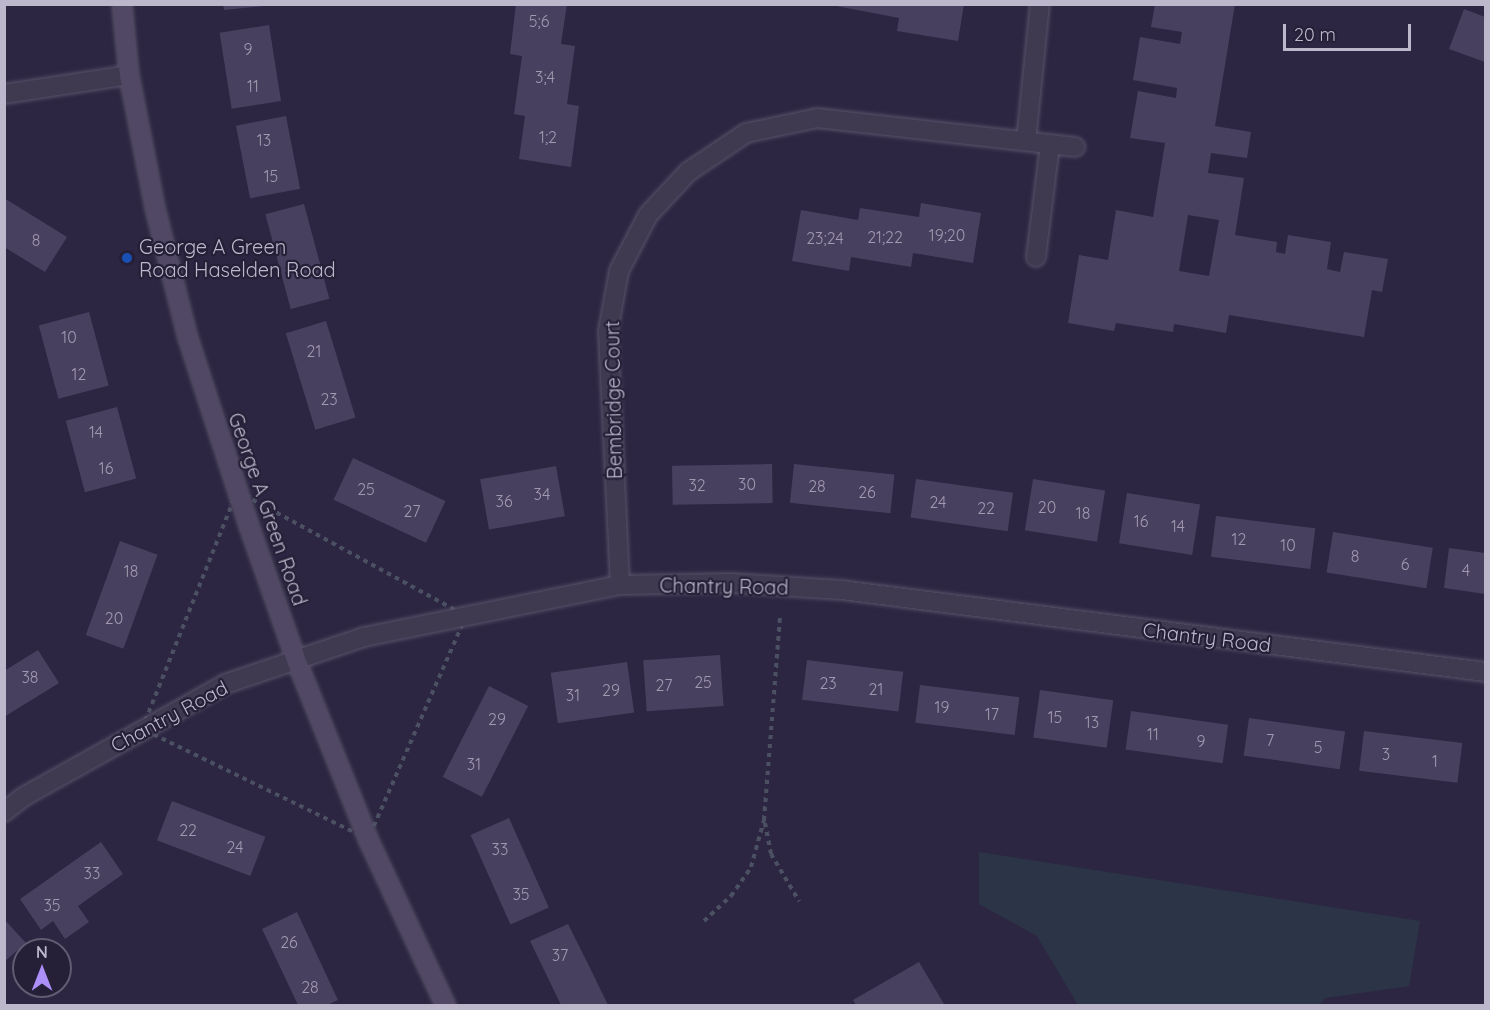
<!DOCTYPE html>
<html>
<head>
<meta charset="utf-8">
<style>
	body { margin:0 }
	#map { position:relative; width:1490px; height:1010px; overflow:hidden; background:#2c2642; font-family:Quicksand,sans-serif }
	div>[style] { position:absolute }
	.green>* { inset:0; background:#2c3548 }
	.building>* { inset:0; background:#48405f; transform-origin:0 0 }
	.path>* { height:4px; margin-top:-2px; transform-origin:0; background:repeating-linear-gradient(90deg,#4b5163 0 4.5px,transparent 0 9px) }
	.roads { filter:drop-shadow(0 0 2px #585269) drop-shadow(0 0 2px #585269) }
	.lane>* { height:18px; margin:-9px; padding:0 9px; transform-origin:9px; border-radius:9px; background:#403a51 }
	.street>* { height:18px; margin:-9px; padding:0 9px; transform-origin:9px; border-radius:9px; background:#403a51 }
	.secondary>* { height:18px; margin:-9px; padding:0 9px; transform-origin:9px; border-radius:9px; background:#504864 }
	.dots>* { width:16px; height:16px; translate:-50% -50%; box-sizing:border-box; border:3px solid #251f37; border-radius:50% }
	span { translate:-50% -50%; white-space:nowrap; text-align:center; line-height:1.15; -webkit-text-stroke:4.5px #251f37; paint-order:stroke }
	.number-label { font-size:16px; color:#a099b0 }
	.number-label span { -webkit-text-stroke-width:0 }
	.poi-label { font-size:20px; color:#bdb7cb }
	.left { translate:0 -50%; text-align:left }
	.street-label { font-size:20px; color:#bdb7cb }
	.frame { position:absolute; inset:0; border:6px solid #bdb7cb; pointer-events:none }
	.north { position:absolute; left:12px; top:938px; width:60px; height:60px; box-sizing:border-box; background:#251f37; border:2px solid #625c72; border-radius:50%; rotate:0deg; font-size:16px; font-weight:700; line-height:24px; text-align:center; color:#bdb7cb }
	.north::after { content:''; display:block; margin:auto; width:21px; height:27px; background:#ac8ff9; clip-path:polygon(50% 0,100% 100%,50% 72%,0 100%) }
	.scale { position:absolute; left:1283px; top:24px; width:128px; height:27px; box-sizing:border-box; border:3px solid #bdb7cb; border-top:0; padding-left:8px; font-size:18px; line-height:21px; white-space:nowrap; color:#bdb7cb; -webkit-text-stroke:4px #251f37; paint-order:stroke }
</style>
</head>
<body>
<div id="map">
	<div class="green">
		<i style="clip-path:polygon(979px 852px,1420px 921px,1409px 986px,1325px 998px,1319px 1005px,1078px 1005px,1037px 936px,979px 904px)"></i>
	</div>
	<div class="building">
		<i style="clip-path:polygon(223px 4px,264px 4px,264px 6px,224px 10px)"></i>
		<i style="clip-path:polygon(516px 4px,567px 4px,561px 44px,575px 46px,567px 104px,579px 106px,571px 167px,519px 159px,525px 116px,514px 114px,522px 56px,510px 54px)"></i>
		<i style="clip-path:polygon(826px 4px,964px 4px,958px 41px,897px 31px,899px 18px)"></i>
		<i style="clip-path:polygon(evenodd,1155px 4px,1235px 4px,1215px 126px,1251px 132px,1247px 158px,1211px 153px,1208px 173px,1244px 178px,1235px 235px,1277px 242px,1276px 252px,1285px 254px,1288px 235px,1331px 242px,1327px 269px,1340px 272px,1344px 252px,1388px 259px,1382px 292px,1372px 290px,1364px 337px,1229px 315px,1226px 333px,1174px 324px,1173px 332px,1116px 323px,1114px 331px,1068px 323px,1079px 255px,1108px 260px,1116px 210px,1153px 217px,1165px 143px,1130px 138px,1138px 91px,1176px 98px,1177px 88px,1133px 80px,1140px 37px,1180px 44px,1182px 32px,1151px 27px,1155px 4px,1188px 215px,1219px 220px,1209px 276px,1179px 271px,1188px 215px)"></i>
		<i style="clip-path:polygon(1464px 9px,1485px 17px,1485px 62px,1449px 49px)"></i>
		<i style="left:269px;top:25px;width:77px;height:50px;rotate:81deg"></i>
		<i style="left:286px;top:116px;width:74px;height:51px;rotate:79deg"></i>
		<i style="clip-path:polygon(4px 198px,67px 237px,45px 272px,4px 247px)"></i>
		<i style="clip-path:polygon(921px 203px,981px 213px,973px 263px,913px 253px,911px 267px,851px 257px,849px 271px,792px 261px,801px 210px,858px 220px,860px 208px,919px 217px)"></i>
		<i style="left:304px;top:204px;width:98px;height:40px;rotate:75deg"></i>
		<i style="left:89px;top:312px;width:76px;height:52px;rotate:75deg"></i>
		<i style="left:326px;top:321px;width:101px;height:42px;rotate:73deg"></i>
		<i style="left:117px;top:407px;width:74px;height:53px;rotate:75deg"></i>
		<i style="left:353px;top:458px;width:102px;height:46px;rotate:25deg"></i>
		<i style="left:772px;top:464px;width:39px;height:100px;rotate:89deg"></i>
		<i style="left:794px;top:464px;width:101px;height:39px;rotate:6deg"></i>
		<i style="left:556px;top:466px;width:51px;height:77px;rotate:80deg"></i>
		<i style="left:916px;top:479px;width:98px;height:39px;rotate:8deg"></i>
		<i style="left:1033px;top:479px;width:73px;height:52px;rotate:9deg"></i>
		<i style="left:1127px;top:493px;width:74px;height:51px;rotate:9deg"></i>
		<i style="left:1216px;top:516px;width:100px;height:41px;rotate:7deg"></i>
		<i style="left:1333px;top:532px;width:101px;height:41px;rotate:9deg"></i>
		<i style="left:120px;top:541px;width:40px;height:100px;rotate:20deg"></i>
		<i style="clip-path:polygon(1449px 548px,1485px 553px,1485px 594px,1444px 588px)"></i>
		<i style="clip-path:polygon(38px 650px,59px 683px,4px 717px,4px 671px)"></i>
		<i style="left:720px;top:655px;width:51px;height:77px;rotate:86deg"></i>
		<i style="left:807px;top:660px;width:97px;height:40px;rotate:7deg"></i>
		<i style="left:627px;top:662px;width:51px;height:77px;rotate:82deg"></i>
		<i style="left:920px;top:685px;width:100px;height:38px;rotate:7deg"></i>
		<i style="left:489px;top:686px;width:44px;height:102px;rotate:27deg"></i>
		<i style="left:1040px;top:690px;width:74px;height:48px;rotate:8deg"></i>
		<i style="left:1131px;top:711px;width:98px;height:39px;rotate:8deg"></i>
		<i style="left:1249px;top:718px;width:97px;height:38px;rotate:8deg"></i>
		<i style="left:1364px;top:731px;width:99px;height:40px;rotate:7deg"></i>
		<i style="left:172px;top:801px;width:100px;height:42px;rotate:21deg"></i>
		<i style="left:509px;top:818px;width:98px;height:42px;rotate:66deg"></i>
		<i style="clip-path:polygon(101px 842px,123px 874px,78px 906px,89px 922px,65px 939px,53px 921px,41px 930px,20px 899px)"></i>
		<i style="clip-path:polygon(297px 912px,338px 1000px,327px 1005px,298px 1005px,262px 929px)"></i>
		<i style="clip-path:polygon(4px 919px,26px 943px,4px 962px)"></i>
		<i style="clip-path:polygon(568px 924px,590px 968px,608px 1005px,561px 1005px,530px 941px)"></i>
		<i style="clip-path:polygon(919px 962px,944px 1004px,856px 1005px,853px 1000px)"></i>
	</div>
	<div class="path">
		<i style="left:237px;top:491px;width:261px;rotate:28.6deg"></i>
		<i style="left:466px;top:616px;width:244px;rotate:113.7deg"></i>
		<i style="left:368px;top:839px;width:251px;rotate:-154deg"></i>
		<i style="left:142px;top:729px;width:256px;rotate:-68.2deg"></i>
		<i style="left:765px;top:823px;width:32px;rotate:79deg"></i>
		<i style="left:771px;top:854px;width:55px;rotate:59.2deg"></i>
		<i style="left:704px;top:921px;width:37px;rotate:-43deg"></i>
		<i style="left:731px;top:896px;width:35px;rotate:-55deg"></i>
		<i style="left:751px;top:867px;width:49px;rotate:-74.5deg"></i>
		<i style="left:764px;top:820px;width:203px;rotate:-85.5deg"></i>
	</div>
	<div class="roads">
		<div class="lane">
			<i style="left:1026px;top:141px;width:138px;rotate:-84.2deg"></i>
			<i style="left:1036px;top:257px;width:114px;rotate:-82.9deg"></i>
		</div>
		<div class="street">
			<i style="left:4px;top:94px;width:126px;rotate:-8.6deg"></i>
			<i style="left:620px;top:585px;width:254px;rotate:-92.7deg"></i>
			<i style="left:608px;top:331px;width:61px;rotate:-79.6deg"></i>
			<i style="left:619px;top:271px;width:63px;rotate:-62.6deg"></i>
			<i style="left:648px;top:215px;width:59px;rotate:-47.1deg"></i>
			<i style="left:688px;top:172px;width:70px;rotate:-33.9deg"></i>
			<i style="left:746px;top:133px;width:73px;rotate:-11.9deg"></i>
			<i style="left:817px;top:118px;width:260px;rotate:6.4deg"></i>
			<i style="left:4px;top:812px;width:24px;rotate:-38deg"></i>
			<i style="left:23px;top:797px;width:231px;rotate:-29.2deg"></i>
			<i style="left:225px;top:684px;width:147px;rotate:-18.7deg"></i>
			<i style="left:364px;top:637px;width:261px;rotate:-11.5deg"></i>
			<i style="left:620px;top:585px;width:111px;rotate:-1deg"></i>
			<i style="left:731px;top:583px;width:111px;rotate:3.6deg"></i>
			<i style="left:842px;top:590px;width:649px;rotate:7.26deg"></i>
		</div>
		<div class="secondary">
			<i style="left:122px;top:4px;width:71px;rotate:84.4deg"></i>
			<i style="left:129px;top:75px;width:136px;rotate:78.9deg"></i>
			<i style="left:155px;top:208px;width:134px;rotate:75.8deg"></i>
			<i style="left:188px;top:338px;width:198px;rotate:72deg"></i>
			<i style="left:249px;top:526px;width:144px;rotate:70.6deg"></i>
			<i style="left:297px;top:662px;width:191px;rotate:68.1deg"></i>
			<i style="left:368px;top:839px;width:184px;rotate:65deg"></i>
		</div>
	</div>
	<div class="dots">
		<i style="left:127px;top:258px;background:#1a4fb4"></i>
	</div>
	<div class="number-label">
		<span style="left:539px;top:21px">5;6</span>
		<span style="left:248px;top:49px">9</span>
		<span style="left:545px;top:77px">3;4</span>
		<span style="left:253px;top:86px">11</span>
		<span style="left:548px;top:137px">1;2</span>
		<span style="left:264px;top:140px">13</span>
		<span style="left:271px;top:176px">15</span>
		<span style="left:947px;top:235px">19;20</span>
		<span style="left:885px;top:237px">21;22</span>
		<span style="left:825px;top:238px">23;24</span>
		<span style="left:36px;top:240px">8</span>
		<span style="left:69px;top:337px">10</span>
		<span style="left:314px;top:351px">21</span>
		<span style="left:79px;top:374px">12</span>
		<span style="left:329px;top:399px">23</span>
		<span style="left:96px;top:432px">14</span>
		<span style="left:106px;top:468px">16</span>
		<span style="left:747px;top:484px">30</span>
		<span style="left:697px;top:485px">32</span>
		<span style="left:817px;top:486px">28</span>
		<span style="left:366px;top:489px">25</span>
		<span style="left:867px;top:492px">26</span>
		<span style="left:542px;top:494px">34</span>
		<span style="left:504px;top:501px">36</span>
		<span style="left:938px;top:502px">24</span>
		<span style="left:1047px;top:507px">20</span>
		<span style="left:986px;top:508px">22</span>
		<span style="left:412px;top:511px">27</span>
		<span style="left:1083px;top:513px">18</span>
		<span style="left:1141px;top:521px">16</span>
		<span style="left:1178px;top:526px">14</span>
		<span style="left:1239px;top:539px">12</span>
		<span style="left:1288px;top:545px">10</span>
		<span style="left:1355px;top:556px">8</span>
		<span style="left:1405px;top:564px">6</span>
		<span style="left:1466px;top:570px">4</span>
		<span style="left:131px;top:571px">18</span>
		<span style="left:114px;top:618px">20</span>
		<span style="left:30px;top:677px">38</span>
		<span style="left:703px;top:682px">25</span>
		<span style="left:828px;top:683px">23</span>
		<span style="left:664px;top:685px">27</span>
		<span style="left:876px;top:689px">21</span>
		<span style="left:611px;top:690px">29</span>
		<span style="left:573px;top:695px">31</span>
		<span style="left:942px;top:707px">19</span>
		<span style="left:992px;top:714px">17</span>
		<span style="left:1055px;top:717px">15</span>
		<span style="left:497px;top:719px">29</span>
		<span style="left:1092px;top:722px">13</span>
		<span style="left:1153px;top:734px">11</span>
		<span style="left:1270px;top:740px">7</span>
		<span style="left:1201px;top:741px">9</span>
		<span style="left:1318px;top:747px">5</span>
		<span style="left:1386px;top:754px">3</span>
		<span style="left:1435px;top:761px">1</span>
		<span style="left:474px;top:764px">31</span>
		<span style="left:188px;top:830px">22</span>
		<span style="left:235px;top:847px">24</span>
		<span style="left:500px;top:849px">33</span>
		<span style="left:92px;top:873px">33</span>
		<span style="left:521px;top:894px">35</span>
		<span style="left:52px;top:905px">35</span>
		<span style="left:289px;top:942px">26</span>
		<span style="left:560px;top:955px">37</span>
		<span style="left:310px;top:987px">28</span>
	</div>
	<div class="poi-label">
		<span class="left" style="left:139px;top:258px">George A Green<br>Road Haselden Road</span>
	</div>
	<div class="street-label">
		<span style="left:613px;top:400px;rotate:-91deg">Bembridge Court</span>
		<span style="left:268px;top:509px;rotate:71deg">George A Green Road</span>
		<span style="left:724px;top:586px;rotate:1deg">Chantry Road</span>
		<span style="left:1207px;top:637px;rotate:7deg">Chantry Road</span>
		<span style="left:169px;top:716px;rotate:-28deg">Chantry Road</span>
	</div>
	<div class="frame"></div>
	<div class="north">N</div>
	<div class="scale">20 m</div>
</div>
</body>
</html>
